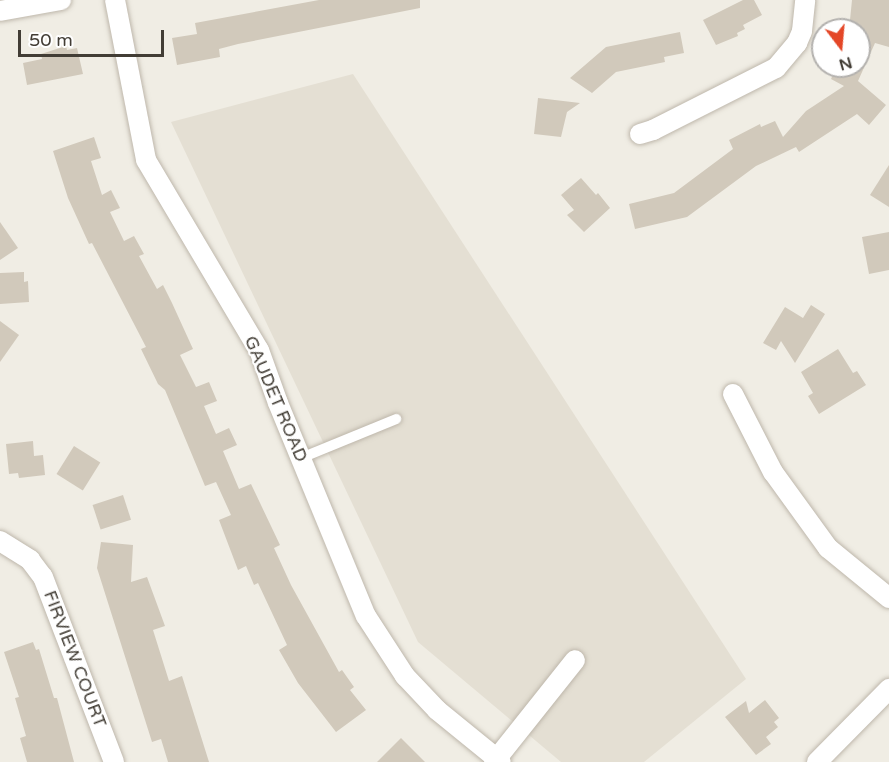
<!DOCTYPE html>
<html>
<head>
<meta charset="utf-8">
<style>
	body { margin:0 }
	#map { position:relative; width:889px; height:762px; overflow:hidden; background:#f0ede4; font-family:"Varela Round",sans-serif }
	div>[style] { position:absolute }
	.residential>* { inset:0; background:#e4dfd3 }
	.building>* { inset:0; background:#d1c9bb; transform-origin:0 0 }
	.roads { filter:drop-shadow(0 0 2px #beb7ab) drop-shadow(0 0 2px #beb7ab) }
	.service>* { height:10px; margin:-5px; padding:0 5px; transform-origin:5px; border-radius:5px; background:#fff }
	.minor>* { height:20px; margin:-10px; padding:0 10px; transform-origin:10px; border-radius:10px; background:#fff }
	span { translate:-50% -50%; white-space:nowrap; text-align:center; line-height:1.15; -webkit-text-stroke:4.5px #fff; paint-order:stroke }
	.street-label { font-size:18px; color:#423d35 }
	.north { position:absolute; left:811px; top:18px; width:60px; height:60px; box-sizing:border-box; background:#fff; border:2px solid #b3b1ae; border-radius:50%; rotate:164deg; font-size:16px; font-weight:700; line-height:24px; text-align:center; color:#423d35 }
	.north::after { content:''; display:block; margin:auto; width:21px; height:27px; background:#e44727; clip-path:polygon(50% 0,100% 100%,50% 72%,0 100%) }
	.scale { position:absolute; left:18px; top:30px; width:146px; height:27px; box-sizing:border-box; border:3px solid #423d35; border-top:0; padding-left:8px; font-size:18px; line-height:21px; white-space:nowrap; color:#423d35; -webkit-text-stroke:4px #fff; paint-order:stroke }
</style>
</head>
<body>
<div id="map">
	<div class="residential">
		<i style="clip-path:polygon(353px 74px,746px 679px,644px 762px,561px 762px,418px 642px,171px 122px)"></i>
	</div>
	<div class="building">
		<i style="clip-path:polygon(319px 0,420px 0,420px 8px,238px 44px,219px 49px,220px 57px,177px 65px,172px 38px,197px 34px,195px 23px)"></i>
		<i style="clip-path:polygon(743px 0,754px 0,762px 15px,743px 25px,745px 29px,737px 33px,738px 36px,716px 45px,703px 20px)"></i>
		<i style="clip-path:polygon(852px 0,889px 0,889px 47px,875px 43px,858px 81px,886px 105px,869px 125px,857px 114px,799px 152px,796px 147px,756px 166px,687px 217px,635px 229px,629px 204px,674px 193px,733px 149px,729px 140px,760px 124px,761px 127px,775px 121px,783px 137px,806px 111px,844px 86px,831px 79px,837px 66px,859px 66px,859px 30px,849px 30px)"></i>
		<i style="clip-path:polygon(680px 32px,684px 53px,664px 57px,665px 62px,616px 72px,592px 93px,570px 78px,606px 47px)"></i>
		<i style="clip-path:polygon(66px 46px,67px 50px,77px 48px,83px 74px,27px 85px,23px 63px,42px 59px,41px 54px)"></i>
		<i style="clip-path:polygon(538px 98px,580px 103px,567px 112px,561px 137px,534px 134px)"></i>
		<i style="clip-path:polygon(94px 137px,101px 158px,91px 161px,102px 195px,111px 190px,120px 208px,110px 212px,124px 241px,134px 236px,144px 254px,139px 256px,157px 289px,163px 285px,172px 303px,193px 349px,180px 355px,196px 387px,209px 382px,217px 401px,204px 406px,216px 434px,229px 428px,237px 445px,223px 451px,239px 489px,251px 484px,280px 545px,274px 548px,291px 585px,339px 672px,342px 670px,354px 687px,350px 690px,366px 710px,336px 732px,298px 683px,279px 650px,287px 645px,258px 583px,254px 585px,246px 566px,238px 570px,219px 520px,231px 515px,216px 482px,205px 486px,165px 390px,158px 384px,141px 349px,146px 347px,92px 243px,89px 244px,68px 198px,53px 151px)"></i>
		<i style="clip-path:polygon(889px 165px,889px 207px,870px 195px)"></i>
		<i style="clip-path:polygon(581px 178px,596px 195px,598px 193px,610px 208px,584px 232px,567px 215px,574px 210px,561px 195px)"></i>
		<i style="clip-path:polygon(0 222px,18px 248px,0 260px)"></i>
		<i style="clip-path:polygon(889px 232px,889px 270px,869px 274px,862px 237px)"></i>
		<i style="clip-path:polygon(24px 272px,24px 282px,28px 281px,29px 302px,0 304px,0 273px)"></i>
		<i style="clip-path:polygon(811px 305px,825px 314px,795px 363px,781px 341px,776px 350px,763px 343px,785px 307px,803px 318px)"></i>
		<i style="clip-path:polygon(0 321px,19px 335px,0 362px)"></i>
		<i style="clip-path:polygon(838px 349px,853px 373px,857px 371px,866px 385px,819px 414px,808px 396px,813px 393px,801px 372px)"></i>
		<i style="clip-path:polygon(33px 441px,34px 456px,43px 455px,45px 475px,19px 478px,18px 473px,9px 474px,6px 444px)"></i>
		<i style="left:74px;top:446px;width:31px;height:33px;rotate:32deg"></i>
		<i style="left:123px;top:495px;width:26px;height:32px;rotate:72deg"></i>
		<i style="clip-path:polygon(101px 542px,133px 545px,131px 582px,147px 577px,165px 626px,153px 630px,169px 681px,182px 676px,209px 762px,168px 762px,161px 739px,152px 742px,97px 568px)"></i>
		<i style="clip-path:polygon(33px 642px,36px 650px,39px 649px,54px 698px,57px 698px,74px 762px,27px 762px,20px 738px,26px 736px,15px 698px,19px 697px,4px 652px)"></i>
		<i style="clip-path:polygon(765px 700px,779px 718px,774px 722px,778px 727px,766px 737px,771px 744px,756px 755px,725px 717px,746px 701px,749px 713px)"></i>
		<i style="clip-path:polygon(401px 738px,425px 762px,377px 762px)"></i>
	</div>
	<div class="roads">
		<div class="service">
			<i style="left:301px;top:458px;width:103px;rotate:-22.3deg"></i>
		</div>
		<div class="minor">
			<i style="left:115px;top:0;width:163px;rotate:79deg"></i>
			<i style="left:146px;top:160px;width:221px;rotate:59.3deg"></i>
			<i style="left:259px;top:350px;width:56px;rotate:70.3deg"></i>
			<i style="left:278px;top:403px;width:230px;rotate:67.6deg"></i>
			<i style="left:366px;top:616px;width:72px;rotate:57deg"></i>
			<i style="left:405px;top:676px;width:47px;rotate:46.7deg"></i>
			<i style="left:437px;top:710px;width:82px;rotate:39.1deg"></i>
			<i style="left:0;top:11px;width:62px;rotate:-10.2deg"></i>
			<i style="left:640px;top:134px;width:14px;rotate:-17deg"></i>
			<i style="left:653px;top:130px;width:138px;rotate:-26.8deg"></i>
			<i style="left:776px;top:68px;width:33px;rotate:-50deg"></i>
			<i style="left:797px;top:43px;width:13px;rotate:-67deg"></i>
			<i style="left:802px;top:31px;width:31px;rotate:-84deg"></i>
			<i style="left:733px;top:394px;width:88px;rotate:62.9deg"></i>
			<i style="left:773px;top:472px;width:94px;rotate:54.1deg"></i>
			<i style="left:828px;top:548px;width:79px;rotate:39.3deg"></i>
			<i style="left:0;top:541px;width:36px;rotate:32deg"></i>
			<i style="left:30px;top:560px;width:21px;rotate:53deg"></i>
			<i style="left:43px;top:577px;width:198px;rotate:69deg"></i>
			<i style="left:494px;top:762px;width:130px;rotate:-51.5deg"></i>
			<i style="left:817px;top:762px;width:103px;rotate:-45.4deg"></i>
		</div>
	</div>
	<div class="street-label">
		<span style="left:276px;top:399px;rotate:67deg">GAUDET ROAD</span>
		<span style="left:75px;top:659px;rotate:69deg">FIRVIEW COURT</span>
	</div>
	<div class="north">N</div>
	<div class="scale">50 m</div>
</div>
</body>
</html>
